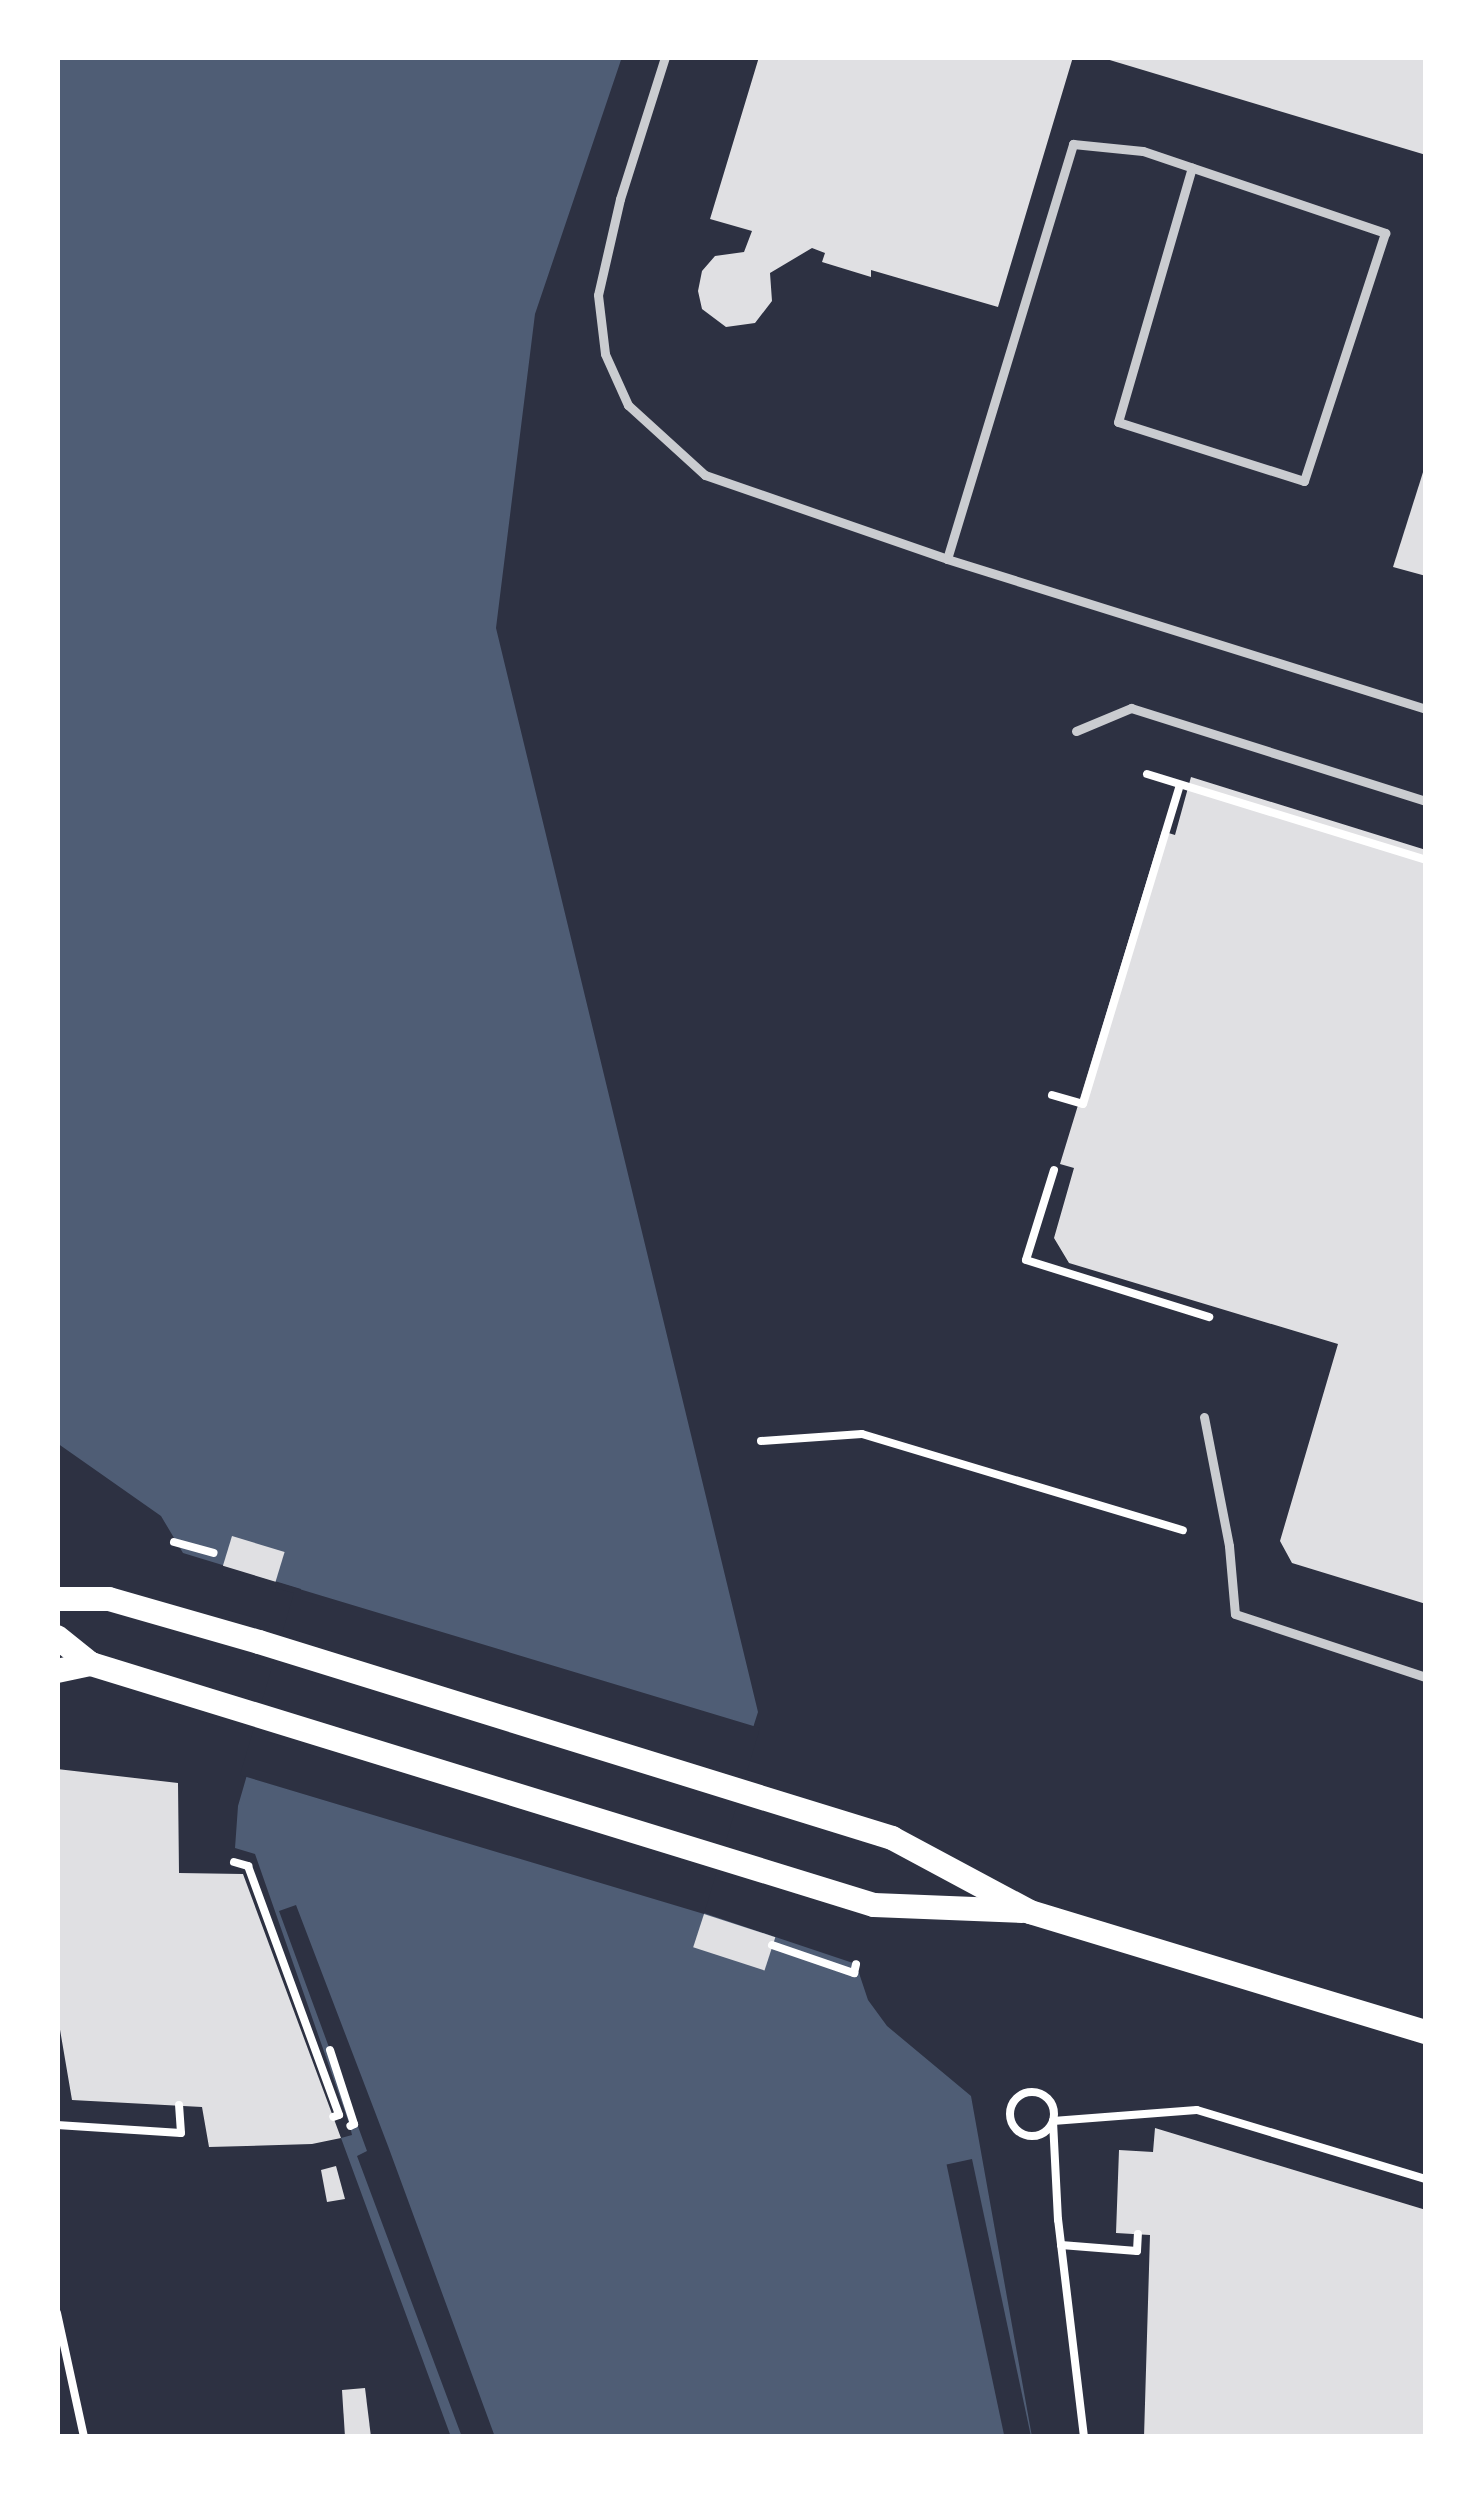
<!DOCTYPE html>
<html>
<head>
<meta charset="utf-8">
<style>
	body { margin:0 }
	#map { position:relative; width:1483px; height:2494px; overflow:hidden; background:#2d3142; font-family:"Nunito Sans",sans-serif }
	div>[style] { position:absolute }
	.water>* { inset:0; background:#4f5d75 }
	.pier>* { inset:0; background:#2d3142; transform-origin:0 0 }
	.building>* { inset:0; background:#e0e0e3; transform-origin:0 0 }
	.path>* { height:8px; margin:-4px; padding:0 4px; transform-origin:4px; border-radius:4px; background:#fff }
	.path>.ring { margin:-4px; padding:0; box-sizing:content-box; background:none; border:8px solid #fff; border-radius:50% }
	.service>* { height:9px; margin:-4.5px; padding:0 4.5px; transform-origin:4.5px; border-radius:4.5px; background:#caccd0 }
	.secondary>* { height:24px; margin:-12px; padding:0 12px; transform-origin:12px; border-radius:12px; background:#fff }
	span { translate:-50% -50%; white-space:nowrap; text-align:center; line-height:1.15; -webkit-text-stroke:9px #fff; paint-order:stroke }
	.frame { position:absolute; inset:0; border:60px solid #fff; pointer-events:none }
</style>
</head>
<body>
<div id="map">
	<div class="water">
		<i style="clip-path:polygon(57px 57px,622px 57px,535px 314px,496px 628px,758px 1712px,695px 1910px,856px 1964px,868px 2000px,887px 2026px,971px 2096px,1032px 2437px,451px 2437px,341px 2138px,352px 2135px,350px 2126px,255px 1854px,235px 1848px,238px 1806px,301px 1589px,183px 1553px,161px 1516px,57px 1443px)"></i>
	</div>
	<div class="pier">
		<i style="clip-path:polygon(276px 1582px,760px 1728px,704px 1914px,240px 1775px,294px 1593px,275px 1588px)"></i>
		<i style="clip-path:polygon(296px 1905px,388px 2146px,495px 2437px,462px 2437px,357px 2156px,367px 2151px,279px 1911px)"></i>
		<i style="left:972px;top:2159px;width:284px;height:26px;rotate:78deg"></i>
	</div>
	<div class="building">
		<i style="clip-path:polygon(759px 57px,1073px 57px,998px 307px,871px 270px,871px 277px,822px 262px,825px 253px,812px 248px,770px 273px,772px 301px,755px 323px,726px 327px,702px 309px,698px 291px,702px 271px,715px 256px,744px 252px,752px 231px,710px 219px)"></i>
		<i style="clip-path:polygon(1103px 57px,1426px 57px,1426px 155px,1103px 58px)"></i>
		<i style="clip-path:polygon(1425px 466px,1426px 466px,1426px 576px,1393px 567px)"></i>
		<i style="clip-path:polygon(1191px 777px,1426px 850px,1426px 1604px,1292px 1563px,1280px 1541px,1338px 1344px,1069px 1263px,1054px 1238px,1074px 1168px,1060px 1164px,1162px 831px,1175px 835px)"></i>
		<i style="left:232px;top:1536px;width:55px;height:31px;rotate:17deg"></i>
		<i style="clip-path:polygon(57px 1769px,178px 1783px,179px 1873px,243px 1874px,341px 2138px,312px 2144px,209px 2147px,202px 2107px,72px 2100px,57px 2012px)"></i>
		<i style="left:704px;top:1914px;width:75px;height:35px;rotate:18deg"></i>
		<i style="clip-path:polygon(1155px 2128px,1426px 2210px,1426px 2437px,1144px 2437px,1150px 2235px,1116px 2233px,1119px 2150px,1153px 2152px)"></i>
		<i style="clip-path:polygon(336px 2166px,345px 2199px,327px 2202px,321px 2170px)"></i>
		<i style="clip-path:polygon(365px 2388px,371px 2437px,345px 2437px,342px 2390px)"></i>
	</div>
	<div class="path">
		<i style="left:1147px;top:774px;width:292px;rotate:17.1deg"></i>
		<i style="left:1052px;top:1095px;width:32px;rotate:16deg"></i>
		<i style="left:1083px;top:1104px;width:333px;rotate:-73.1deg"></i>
		<i style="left:1054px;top:1170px;width:94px;rotate:107.3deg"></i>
		<i style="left:1026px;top:1260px;width:192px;rotate:17.3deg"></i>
		<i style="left:761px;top:1441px;width:101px;rotate:-4deg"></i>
		<i style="left:862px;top:1434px;width:335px;rotate:16.7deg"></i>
		<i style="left:174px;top:1542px;width:41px;rotate:15.4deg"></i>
		<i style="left:234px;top:1862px;width:15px;rotate:16deg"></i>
		<i style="left:248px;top:1866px;width:265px;rotate:69.9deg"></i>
		<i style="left:339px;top:2115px;width:6px;rotate:162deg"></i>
		<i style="left:772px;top:1945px;width:87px;rotate:18.9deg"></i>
		<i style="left:854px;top:1973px;width:9px;rotate:-77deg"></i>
		<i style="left:330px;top:2050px;width:78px;rotate:72deg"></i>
		<i style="left:354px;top:2124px;width:4px;rotate:153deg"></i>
		<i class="ring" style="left:1010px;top:2092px;width:36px;height:36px"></i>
		<i style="left:57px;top:2125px;width:124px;rotate:3.7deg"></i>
		<i style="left:181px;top:2133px;width:28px;rotate:-94deg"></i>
		<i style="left:1061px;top:2245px;width:76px;rotate:4.5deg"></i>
		<i style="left:1137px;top:2251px;width:17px;rotate:-87deg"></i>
		<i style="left:57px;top:2313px;width:127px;rotate:77.7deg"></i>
		<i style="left:1084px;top:2437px;width:219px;rotate:-96.8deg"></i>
		<i style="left:1058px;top:2220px;width:99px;rotate:-92.9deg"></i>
		<i style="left:1053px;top:2121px;width:144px;rotate:-4.4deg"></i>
		<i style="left:1197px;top:2110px;width:239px;rotate:16.8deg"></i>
	</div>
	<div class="service">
		<i style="left:665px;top:57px;width:149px;rotate:107.6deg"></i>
		<i style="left:620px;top:199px;width:98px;rotate:102.9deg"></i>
		<i style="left:598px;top:295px;width:59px;rotate:83.2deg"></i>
		<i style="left:605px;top:354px;width:56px;rotate:65.7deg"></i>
		<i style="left:628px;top:405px;width:104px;rotate:42.3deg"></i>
		<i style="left:705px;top:475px;width:256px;rotate:19.1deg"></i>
		<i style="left:947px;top:559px;width:502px;rotate:17.39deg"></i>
		<i style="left:947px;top:559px;width:434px;rotate:-73.1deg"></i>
		<i style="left:1073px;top:144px;width:70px;rotate:5.7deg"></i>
		<i style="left:1143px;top:151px;width:256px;rotate:18.7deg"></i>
		<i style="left:1385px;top:233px;width:261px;rotate:108.1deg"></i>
		<i style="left:1304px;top:481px;width:195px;rotate:-162.4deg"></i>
		<i style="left:1118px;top:422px;width:265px;rotate:-73.8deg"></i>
		<i style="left:1076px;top:731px;width:60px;rotate:-22.7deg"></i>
		<i style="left:1131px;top:708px;width:309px;rotate:17.5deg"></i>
		<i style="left:1204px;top:1417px;width:131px;rotate:79deg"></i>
		<i style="left:1229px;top:1546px;width:68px;rotate:85deg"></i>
		<i style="left:1235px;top:1614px;width:201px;rotate:18.3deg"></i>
	</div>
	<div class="secondary">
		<i style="left:57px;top:1599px;width:52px"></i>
		<i style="left:109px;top:1599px;width:156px;rotate:16deg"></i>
		<i style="left:259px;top:1642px;width:663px;rotate:17.2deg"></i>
		<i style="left:892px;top:1838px;width:157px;rotate:28.2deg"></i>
		<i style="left:1030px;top:1912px;width:414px;rotate:16.9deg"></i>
		<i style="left:57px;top:1637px;width:43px;rotate:38.5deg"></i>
		<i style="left:91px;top:1664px;width:819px;rotate:17.11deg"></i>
		<i style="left:874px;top:1905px;width:148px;rotate:2.3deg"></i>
		<i style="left:57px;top:1671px;width:35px;rotate:-12deg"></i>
	</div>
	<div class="frame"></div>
</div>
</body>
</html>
